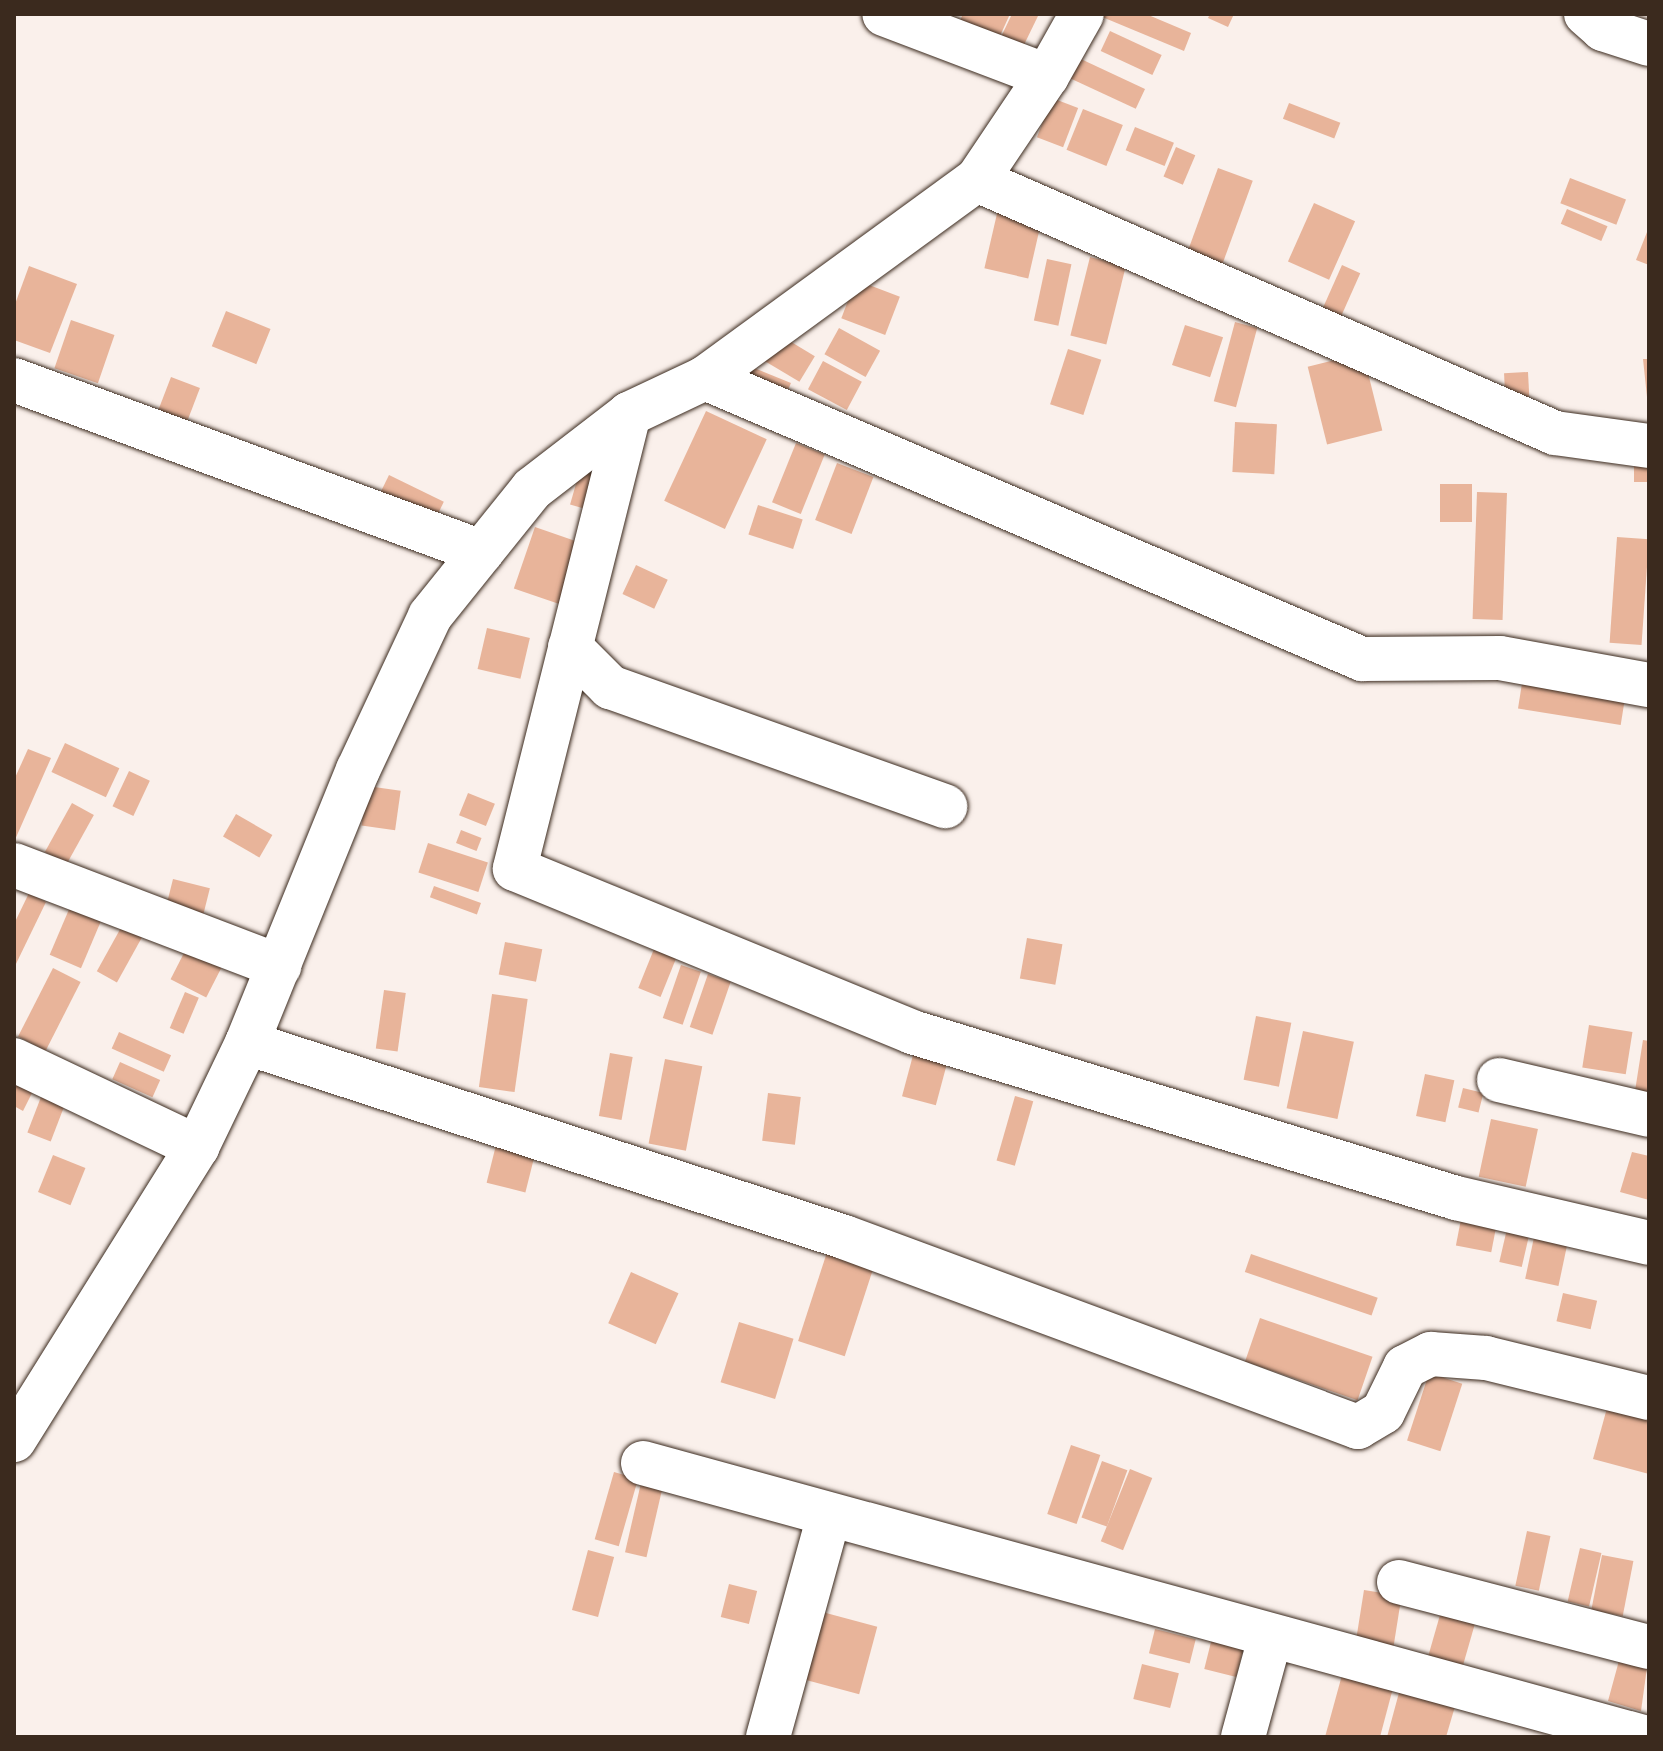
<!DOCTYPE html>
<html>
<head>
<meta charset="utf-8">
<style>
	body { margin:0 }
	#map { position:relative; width:1663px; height:1751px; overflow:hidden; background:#faf0eb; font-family:Kalam,sans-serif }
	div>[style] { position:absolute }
	.building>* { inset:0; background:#e8b49a; transform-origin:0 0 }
	.roads { filter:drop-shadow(0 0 2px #3b2a1e) drop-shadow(0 0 2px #3b2a1e) }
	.minor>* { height:44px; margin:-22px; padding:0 22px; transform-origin:22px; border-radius:22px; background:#fff }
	span { translate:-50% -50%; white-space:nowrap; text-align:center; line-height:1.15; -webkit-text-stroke:6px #fff; paint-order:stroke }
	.frame { position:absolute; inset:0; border:16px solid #3b2a1e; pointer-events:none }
</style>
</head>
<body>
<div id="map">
	<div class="building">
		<i style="clip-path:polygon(963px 14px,1010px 14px,994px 49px,955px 31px)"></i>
		<i style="clip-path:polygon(1012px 14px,1038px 16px,1021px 51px,999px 41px)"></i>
		<i style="clip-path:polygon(1095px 14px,1146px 14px,1191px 33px,1184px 51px)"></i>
		<i style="clip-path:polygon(1210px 14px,1234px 14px,1228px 27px,1208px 18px)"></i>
		<i style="left:1110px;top:31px;width:57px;height:22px;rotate:25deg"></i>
		<i style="left:1068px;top:53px;width:85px;height:22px;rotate:25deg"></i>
		<i style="left:1052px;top:98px;width:28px;height:42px;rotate:21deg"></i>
		<i style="left:1289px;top:103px;width:55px;height:17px;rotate:21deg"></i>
		<i style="left:1083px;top:109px;width:43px;height:44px;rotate:22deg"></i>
		<i style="left:1135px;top:127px;width:42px;height:25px;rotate:22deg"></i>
		<i style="left:1176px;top:147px;width:21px;height:32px;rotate:23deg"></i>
		<i style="left:1218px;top:168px;width:37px;height:93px;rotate:20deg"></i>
		<i style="left:1570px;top:178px;width:60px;height:27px;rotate:21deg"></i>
		<i style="left:1314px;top:203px;width:45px;height:64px;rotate:24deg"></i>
		<i style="left:999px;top:205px;width:45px;height:65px;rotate:13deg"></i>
		<i style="left:1567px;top:209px;width:44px;height:16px;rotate:23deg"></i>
		<i style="clip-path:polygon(1649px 227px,1649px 265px,1636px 260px)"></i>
		<i style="left:1090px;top:257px;width:37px;height:81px;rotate:14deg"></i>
		<i style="left:1047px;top:259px;width:25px;height:63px;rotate:12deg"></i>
		<i style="left:1342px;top:265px;width:20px;height:52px;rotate:24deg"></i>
		<i style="clip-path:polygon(29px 266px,77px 284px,50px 353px,14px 340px,14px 307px)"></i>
		<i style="left:856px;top:280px;width:47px;height:41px;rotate:21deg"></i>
		<i style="left:226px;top:311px;width:48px;height:38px;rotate:22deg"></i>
		<i style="left:71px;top:320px;width:46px;height:51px;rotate:19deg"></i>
		<i style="left:1235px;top:322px;width:23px;height:82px;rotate:15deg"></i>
		<i style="left:1185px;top:325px;width:40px;height:42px;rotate:18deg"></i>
		<i style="left:839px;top:328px;width:47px;height:30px;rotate:29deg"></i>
		<i style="left:778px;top:334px;width:43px;height:30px;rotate:31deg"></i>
		<i style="left:1068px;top:349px;width:35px;height:58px;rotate:18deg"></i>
		<i style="left:1363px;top:353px;width:80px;height:57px;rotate:76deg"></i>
		<i style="clip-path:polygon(1643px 359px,1649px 359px,1649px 397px,1647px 397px)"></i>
		<i style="left:823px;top:361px;width:44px;height:32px;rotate:28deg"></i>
		<i style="left:739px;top:362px;width:56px;height:17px;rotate:22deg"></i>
		<i style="left:1528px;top:372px;width:39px;height:24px;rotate:87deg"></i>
		<i style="left:171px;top:377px;width:31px;height:41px;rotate:21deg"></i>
		<i style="left:706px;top:411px;width:67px;height:99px;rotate:25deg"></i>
		<i style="left:1235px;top:422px;width:42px;height:50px;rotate:3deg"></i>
		<i style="left:796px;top:443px;width:31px;height:64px;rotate:22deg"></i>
		<i style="left:1634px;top:455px;width:15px;height:27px"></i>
		<i style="left:837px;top:463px;width:39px;height:61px;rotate:21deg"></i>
		<i style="left:580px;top:470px;width:22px;height:36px;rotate:16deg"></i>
		<i style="left:389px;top:475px;width:61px;height:29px;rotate:26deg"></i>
		<i style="left:1440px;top:484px;width:32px;height:38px"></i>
		<i style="left:1477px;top:492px;width:30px;height:127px;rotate:2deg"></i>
		<i style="left:758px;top:505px;width:47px;height:31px;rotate:18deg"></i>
		<i style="left:535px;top:527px;width:58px;height:65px;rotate:19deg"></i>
		<i style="left:1617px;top:537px;width:32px;height:106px;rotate:4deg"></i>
		<i style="left:636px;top:565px;width:35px;height:32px;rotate:25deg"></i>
		<i style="left:487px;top:628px;width:44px;height:42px;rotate:13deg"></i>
		<i style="left:1523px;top:677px;width:104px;height:32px;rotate:9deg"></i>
		<i style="left:65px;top:743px;width:60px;height:32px;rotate:25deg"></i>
		<i style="clip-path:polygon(28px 749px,51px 758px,14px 842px,14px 780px)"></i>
		<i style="left:129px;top:771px;width:23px;height:39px;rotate:25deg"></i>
		<i style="left:367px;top:786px;width:34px;height:40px;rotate:8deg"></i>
		<i style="left:468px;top:793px;width:29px;height:24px;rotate:22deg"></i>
		<i style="left:72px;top:803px;width:25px;height:56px;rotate:29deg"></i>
		<i style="left:236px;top:814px;width:42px;height:26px;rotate:30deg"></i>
		<i style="left:461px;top:830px;width:22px;height:14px;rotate:21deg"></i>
		<i style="left:428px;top:843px;width:63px;height:31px;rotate:18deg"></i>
		<i style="left:173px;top:879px;width:38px;height:38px;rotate:14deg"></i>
		<i style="left:434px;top:886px;width:50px;height:12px;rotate:20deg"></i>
		<i style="clip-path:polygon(29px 893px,46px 902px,14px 968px,14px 924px)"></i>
		<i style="left:70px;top:907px;width:34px;height:52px;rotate:23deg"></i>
		<i style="left:123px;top:924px;width:23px;height:54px;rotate:29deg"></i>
		<i style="left:1027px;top:938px;width:36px;height:41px;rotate:10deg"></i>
		<i style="left:505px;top:942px;width:38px;height:33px;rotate:11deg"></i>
		<i style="left:186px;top:949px;width:40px;height:34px;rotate:27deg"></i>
		<i style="left:654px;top:949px;width:24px;height:42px;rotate:22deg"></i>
		<i style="left:681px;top:965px;width:21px;height:56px;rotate:19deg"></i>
		<i style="left:53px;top:968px;width:31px;height:77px;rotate:27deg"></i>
		<i style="left:708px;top:974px;width:24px;height:56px;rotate:19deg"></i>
		<i style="left:384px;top:990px;width:22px;height:59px;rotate:8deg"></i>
		<i style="left:185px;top:992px;width:15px;height:39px;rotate:23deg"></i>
		<i style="left:492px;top:994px;width:36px;height:94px;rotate:8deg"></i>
		<i style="left:1256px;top:1016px;width:36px;height:65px;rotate:11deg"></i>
		<i style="left:1589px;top:1025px;width:44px;height:43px;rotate:9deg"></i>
		<i style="left:1303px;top:1031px;width:52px;height:79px;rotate:12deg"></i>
		<i style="left:119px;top:1032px;width:57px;height:18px;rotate:24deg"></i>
		<i style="clip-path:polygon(1643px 1040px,1649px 1041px,1649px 1093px,1635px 1091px)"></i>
		<i style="left:916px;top:1044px;width:35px;height:54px;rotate:15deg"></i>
		<i style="left:610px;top:1053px;width:23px;height:64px;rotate:10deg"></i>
		<i style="left:665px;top:1059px;width:38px;height:86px;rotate:11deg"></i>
		<i style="left:120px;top:1062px;width:44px;height:19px;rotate:24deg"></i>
		<i style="clip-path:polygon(14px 1066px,39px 1079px,23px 1111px,14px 1106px)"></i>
		<i style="left:1425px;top:1074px;width:30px;height:43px;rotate:12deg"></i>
		<i style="left:46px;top:1084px;width:25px;height:52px;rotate:21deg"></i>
		<i style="left:1463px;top:1088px;width:21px;height:20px;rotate:14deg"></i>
		<i style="left:768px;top:1093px;width:33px;height:48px;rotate:7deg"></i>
		<i style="left:1015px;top:1096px;width:19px;height:67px;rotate:16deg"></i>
		<i style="left:1491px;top:1119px;width:48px;height:59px;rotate:12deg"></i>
		<i style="left:497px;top:1141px;width:40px;height:43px;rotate:14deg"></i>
		<i style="clip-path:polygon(1632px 1152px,1649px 1156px,1649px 1200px,1620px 1192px)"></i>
		<i style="left:53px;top:1155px;width:35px;height:40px;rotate:22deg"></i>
		<i style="left:1462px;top:1214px;width:36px;height:32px;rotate:11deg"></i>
		<i style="left:1509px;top:1220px;width:23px;height:43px;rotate:13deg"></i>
		<i style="left:1536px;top:1228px;width:34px;height:52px;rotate:12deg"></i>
		<i style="left:829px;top:1246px;width:49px;height:100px;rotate:18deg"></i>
		<i style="left:1251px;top:1254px;width:134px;height:19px;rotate:19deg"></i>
		<i style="left:631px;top:1272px;width:52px;height:56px;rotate:24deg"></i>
		<i style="left:1563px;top:1293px;width:35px;height:29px;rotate:13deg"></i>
		<i style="left:1260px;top:1318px;width:119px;height:46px;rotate:19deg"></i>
		<i style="left:739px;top:1322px;width:57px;height:63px;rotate:17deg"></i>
		<i style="left:1429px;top:1373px;width:35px;height:71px;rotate:18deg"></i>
		<i style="clip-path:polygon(1610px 1397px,1649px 1407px,1649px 1474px,1593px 1459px)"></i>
		<i style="left:1071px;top:1445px;width:31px;height:73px;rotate:19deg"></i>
		<i style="left:1102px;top:1461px;width:27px;height:60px;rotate:20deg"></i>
		<i style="left:1130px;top:1469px;width:24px;height:78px;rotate:22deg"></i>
		<i style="left:614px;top:1472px;width:25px;height:70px;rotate:16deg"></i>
		<i style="left:641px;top:1483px;width:22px;height:71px;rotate:13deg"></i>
		<i style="left:1527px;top:1531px;width:24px;height:56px;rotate:12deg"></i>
		<i style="left:1580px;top:1548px;width:22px;height:55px;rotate:13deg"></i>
		<i style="left:588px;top:1550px;width:27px;height:62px;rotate:15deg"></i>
		<i style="left:1602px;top:1555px;width:32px;height:56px;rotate:11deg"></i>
		<i style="left:729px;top:1584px;width:29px;height:34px;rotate:14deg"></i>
		<i style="left:1364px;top:1590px;width:38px;height:58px;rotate:9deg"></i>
		<i style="left:1444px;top:1601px;width:36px;height:67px;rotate:16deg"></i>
		<i style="left:800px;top:1606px;width:80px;height:70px;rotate:15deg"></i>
		<i style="left:1155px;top:1629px;width:42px;height:25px;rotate:14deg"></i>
		<i style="left:1212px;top:1638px;width:33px;height:32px;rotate:14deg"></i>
		<i style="clip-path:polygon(1623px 1646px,1649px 1653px,1641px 1711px,1608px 1701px)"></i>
		<i style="left:1142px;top:1664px;width:38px;height:36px;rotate:14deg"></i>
		<i style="clip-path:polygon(1342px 1675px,1393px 1688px,1380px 1737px,1325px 1737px)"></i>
		<i style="clip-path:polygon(1400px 1689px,1456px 1703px,1446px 1737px,1387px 1737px)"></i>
	</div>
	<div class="roads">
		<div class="minor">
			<i style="left:1586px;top:14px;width:23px;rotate:41deg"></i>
			<i style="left:1603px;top:29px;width:48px;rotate:18.1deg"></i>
			<i style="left:1047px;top:76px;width:71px;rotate:-60.6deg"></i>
			<i style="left:977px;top:180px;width:631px;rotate:23.64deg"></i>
			<i style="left:1555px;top:433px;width:95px;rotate:7.9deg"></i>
			<i style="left:705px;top:378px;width:715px;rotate:23.16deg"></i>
			<i style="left:1362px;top:659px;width:138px;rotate:-0.4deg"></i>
			<i style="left:1500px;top:658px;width:151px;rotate:10.3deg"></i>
			<i style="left:14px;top:380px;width:498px;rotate:20.2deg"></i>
			<i style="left:629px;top:414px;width:469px;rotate:104.1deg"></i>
			<i style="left:515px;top:869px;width:429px;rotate:22.3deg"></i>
			<i style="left:912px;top:1032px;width:569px;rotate:16.97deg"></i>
			<i style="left:1456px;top:1198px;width:198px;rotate:13.1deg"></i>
			<i style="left:570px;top:647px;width:57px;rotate:45deg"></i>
			<i style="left:610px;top:687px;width:356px;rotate:19.6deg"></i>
			<i style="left:14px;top:865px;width:284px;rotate:20.9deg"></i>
			<i style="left:247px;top:1043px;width:628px;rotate:18deg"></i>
			<i style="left:844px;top:1237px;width:548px;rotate:20.29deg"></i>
			<i style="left:1358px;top:1427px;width:29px;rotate:-31deg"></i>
			<i style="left:1383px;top:1412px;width:50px;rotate:-63.9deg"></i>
			<i style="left:1405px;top:1367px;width:29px;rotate:-27deg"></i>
			<i style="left:1431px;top:1354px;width:55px;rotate:4.2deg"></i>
			<i style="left:1486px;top:1358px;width:168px;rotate:13.8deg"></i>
			<i style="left:14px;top:1060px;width:203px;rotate:25.4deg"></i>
			<i style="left:1499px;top:1080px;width:154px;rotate:13.1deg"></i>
			<i style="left:14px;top:1440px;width:345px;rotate:-58deg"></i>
			<i style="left:197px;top:1147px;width:115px;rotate:-64.3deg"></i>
			<i style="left:247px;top:1043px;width:295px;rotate:-67.9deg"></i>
			<i style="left:358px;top:770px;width:170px;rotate:-64.9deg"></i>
			<i style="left:430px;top:616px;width:163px;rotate:-51.2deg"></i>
			<i style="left:532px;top:489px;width:123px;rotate:-37.7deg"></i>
			<i style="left:629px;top:414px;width:84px;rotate:-25.3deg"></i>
			<i style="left:705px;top:378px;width:336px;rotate:-36.1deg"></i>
			<i style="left:977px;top:180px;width:125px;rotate:-56.1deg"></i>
			<i style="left:1047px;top:76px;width:174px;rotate:-159.2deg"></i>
			<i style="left:643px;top:1463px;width:1037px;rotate:15.32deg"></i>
			<i style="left:1399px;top:1582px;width:258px;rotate:14.6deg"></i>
			<i style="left:768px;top:1737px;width:230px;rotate:-74.6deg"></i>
			<i style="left:1243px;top:1737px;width:103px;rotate:-74.7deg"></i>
		</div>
	</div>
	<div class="frame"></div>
</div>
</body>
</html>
